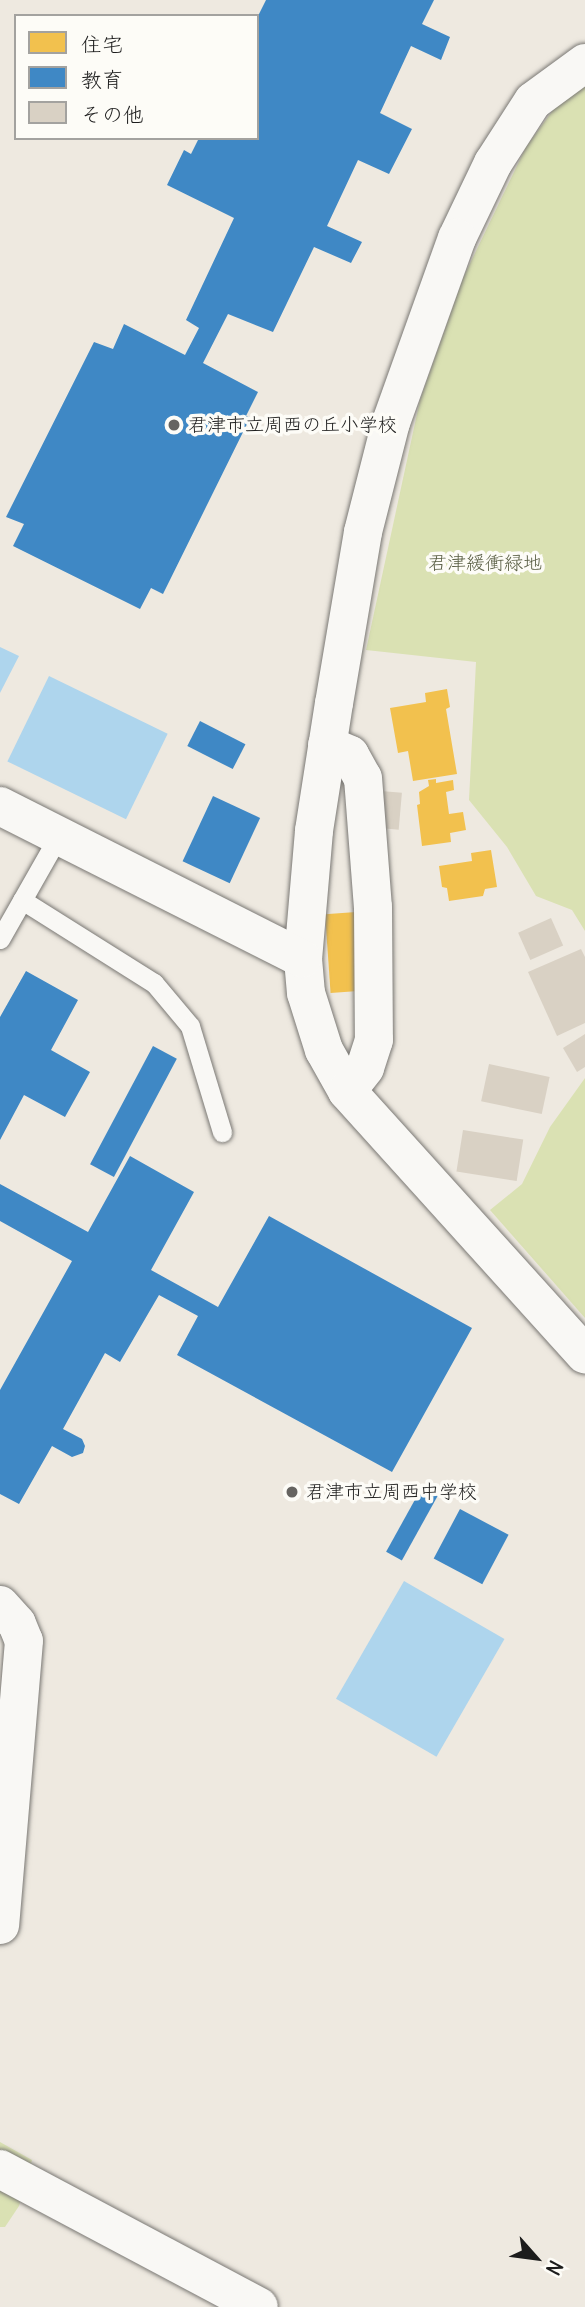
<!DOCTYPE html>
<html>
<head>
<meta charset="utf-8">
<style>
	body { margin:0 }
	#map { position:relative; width:585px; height:2307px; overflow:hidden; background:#eee9e0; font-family:Delius,"Klee One",sans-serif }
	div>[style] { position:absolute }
	.green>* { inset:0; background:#dae1b3 }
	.water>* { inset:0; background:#aed5ed; transform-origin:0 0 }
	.homes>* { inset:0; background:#f2c14e; transform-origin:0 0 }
	.schools>* { inset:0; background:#3f88c5; transform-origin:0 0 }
	.building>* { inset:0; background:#d9d1c4; transform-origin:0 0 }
	.roads { filter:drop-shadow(0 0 2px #7a7874) drop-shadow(0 0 2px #7a7874) }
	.service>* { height:19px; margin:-9.5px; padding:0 9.5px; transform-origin:9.5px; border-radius:9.5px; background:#f9f8f5 }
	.minor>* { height:38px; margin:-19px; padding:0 19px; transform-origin:19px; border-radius:19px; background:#f9f8f5 }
	.dots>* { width:19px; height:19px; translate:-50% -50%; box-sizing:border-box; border:4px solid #fdfcf7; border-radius:50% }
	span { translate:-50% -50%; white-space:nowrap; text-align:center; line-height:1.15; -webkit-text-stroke:7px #fdfcf7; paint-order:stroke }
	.poi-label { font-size:19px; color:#1c1c1c }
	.left { translate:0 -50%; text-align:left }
	.park-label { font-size:19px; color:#595e44 }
	.legend { position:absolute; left:14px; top:14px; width:245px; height:126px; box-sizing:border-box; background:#fdfcf7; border:2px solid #a3a29f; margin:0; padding:9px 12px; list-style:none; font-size:21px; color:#1c1c1c }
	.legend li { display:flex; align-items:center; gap:14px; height:35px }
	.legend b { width:35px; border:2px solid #a3a29f }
	.north { position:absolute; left:501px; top:2223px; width:70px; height:70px; -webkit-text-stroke:5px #fdfcf7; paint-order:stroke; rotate:118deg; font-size:19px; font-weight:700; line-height:28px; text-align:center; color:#1c1c1c }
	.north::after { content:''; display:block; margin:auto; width:24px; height:32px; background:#1c1c1c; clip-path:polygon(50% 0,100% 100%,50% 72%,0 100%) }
</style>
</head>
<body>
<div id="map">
	<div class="green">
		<i style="clip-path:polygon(585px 83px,585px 931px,572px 910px,536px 896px,507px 847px,469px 800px,476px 662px,366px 650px,420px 400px,463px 278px,526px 147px,561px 99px)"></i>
		<i style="clip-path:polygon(585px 1078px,585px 1318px,490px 1210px,522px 1184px,550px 1127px)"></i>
		<i style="clip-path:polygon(0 2142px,32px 2160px,19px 2206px,5px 2227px,0 2227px)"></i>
	</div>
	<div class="water">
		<i style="clip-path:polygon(0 647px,19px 656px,0 693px)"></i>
		<i style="left:49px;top:676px;width:132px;height:95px;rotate:26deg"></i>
		<i style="left:404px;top:1581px;width:116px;height:136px;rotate:30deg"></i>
	</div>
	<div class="homes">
		<i style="clip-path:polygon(447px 689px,450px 707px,446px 709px,457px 774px,413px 781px,408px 751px,398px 753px,390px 708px,426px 702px,425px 693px)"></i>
		<i style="clip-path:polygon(436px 779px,436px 783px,453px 780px,454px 790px,446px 792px,449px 814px,463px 812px,466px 830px,450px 833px,451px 842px,422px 846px,417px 805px,420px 804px,419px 792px,429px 786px,428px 780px)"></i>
		<i style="clip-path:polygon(491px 850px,497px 887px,485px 889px,483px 896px,449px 901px,447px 888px,442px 887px,439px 866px,472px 861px,471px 853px)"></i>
		<i style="left:356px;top:912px;width:79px;height:31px;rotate:86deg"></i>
	</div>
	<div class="schools">
		<i style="clip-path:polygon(266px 0,434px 0,422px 24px,450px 37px,441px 60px,411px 46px,380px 113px,412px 129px,389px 174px,358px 160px,327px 226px,362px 242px,351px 263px,314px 247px,273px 332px,228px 314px,203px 363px,258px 392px,246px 416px,250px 418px,163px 594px,151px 588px,140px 609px,13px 546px,24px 524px,6px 517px,94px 342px,113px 349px,124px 324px,185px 355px,199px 328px,186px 320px,234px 218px,167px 185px,184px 150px,191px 154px,199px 138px,257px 138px,257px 18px)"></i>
		<i style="left:200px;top:721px;width:51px;height:28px;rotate:27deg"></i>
		<i style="left:213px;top:796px;width:52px;height:72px;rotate:25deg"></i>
		<i style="clip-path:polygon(26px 971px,78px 1000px,51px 1050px,90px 1072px,65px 1117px,24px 1095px,0 1140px,0 1017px)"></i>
		<i style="left:153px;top:1046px;width:27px;height:134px;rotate:28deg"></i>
		<i style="clip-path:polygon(130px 1156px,194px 1192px,151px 1270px,218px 1307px,269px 1216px,472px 1328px,392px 1472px,177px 1355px,198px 1316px,159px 1295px,120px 1362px,105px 1353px,63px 1429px,82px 1439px,85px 1446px,83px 1453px,72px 1457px,52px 1446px,19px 1504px,0 1494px,0 1390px,72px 1261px,0 1221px,0 1184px,88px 1232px)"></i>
		<i style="left:422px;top:1487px;width:18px;height:74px;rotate:29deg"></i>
		<i style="left:460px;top:1509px;width:55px;height:56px;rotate:28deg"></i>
	</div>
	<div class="building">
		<i style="left:381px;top:791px;width:21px;height:37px;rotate:5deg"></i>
		<i style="left:551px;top:918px;width:30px;height:36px;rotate:66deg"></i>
		<i style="clip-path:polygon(581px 949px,585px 957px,585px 1023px,557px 1036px,528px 972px)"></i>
		<i style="clip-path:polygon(585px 1034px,585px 1067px,577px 1072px,563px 1048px)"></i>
		<i style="left:489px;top:1064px;width:62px;height:38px;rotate:12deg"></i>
		<i style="left:463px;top:1130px;width:61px;height:42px;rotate:9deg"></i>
	</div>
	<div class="roads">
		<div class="service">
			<i style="left:22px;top:900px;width:156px;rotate:32.2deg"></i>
			<i style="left:154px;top:983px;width:56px;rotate:50.1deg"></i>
			<i style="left:190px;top:1026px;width:111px;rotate:73.2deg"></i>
			<i style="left:0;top:939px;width:120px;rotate:-60.4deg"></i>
		</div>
		<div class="minor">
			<i style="left:585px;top:63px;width:64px;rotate:143.8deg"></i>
			<i style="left:533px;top:101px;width:74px;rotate:122.8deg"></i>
			<i style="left:493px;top:163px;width:83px;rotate:115.6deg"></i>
			<i style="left:457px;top:238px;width:195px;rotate:109.7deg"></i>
			<i style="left:391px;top:422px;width:114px;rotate:104.3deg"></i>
			<i style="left:363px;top:532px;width:173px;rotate:99.6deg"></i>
			<i style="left:334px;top:703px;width:130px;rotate:98.9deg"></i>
			<i style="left:314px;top:831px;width:128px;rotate:94.9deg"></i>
			<i style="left:303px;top:959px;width:34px;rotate:85deg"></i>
			<i style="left:306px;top:993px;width:60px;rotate:72.5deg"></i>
			<i style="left:324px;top:1050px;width:47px;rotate:60.7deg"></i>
			<i style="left:347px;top:1091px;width:355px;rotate:47.9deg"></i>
			<i style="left:327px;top:745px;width:25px;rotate:23deg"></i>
			<i style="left:350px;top:755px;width:26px;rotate:61deg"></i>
			<i style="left:363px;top:778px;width:129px;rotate:85.6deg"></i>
			<i style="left:373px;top:907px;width:133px;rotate:89.6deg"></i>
			<i style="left:374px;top:1040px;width:29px;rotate:108deg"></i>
			<i style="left:365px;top:1068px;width:29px;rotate:128deg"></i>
			<i style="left:0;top:806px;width:339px;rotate:26.8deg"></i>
			<i style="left:0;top:1605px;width:25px;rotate:48deg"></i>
			<i style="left:17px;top:1624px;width:18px;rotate:68deg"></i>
			<i style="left:24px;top:1641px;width:285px;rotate:94.8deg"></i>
			<i style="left:0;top:2169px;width:293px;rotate:28deg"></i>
		</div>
	</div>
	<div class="dots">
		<i style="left:174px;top:425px;background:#666461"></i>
		<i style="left:292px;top:1492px;background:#666461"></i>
	</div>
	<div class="poi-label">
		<span class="left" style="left:188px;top:425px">君津市立周西の丘小学校</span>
		<span class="left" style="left:306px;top:1492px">君津市立周西中学校</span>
	</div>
	<div class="park-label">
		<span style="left:485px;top:563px">君津緩衝緑地</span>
	</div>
	<ul class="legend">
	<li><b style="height:19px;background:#f2c14e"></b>住宅</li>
	<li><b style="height:19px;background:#3f88c5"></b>教育</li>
	<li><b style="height:19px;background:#d9d1c4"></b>その他</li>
	</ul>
	<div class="north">N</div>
</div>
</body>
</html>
